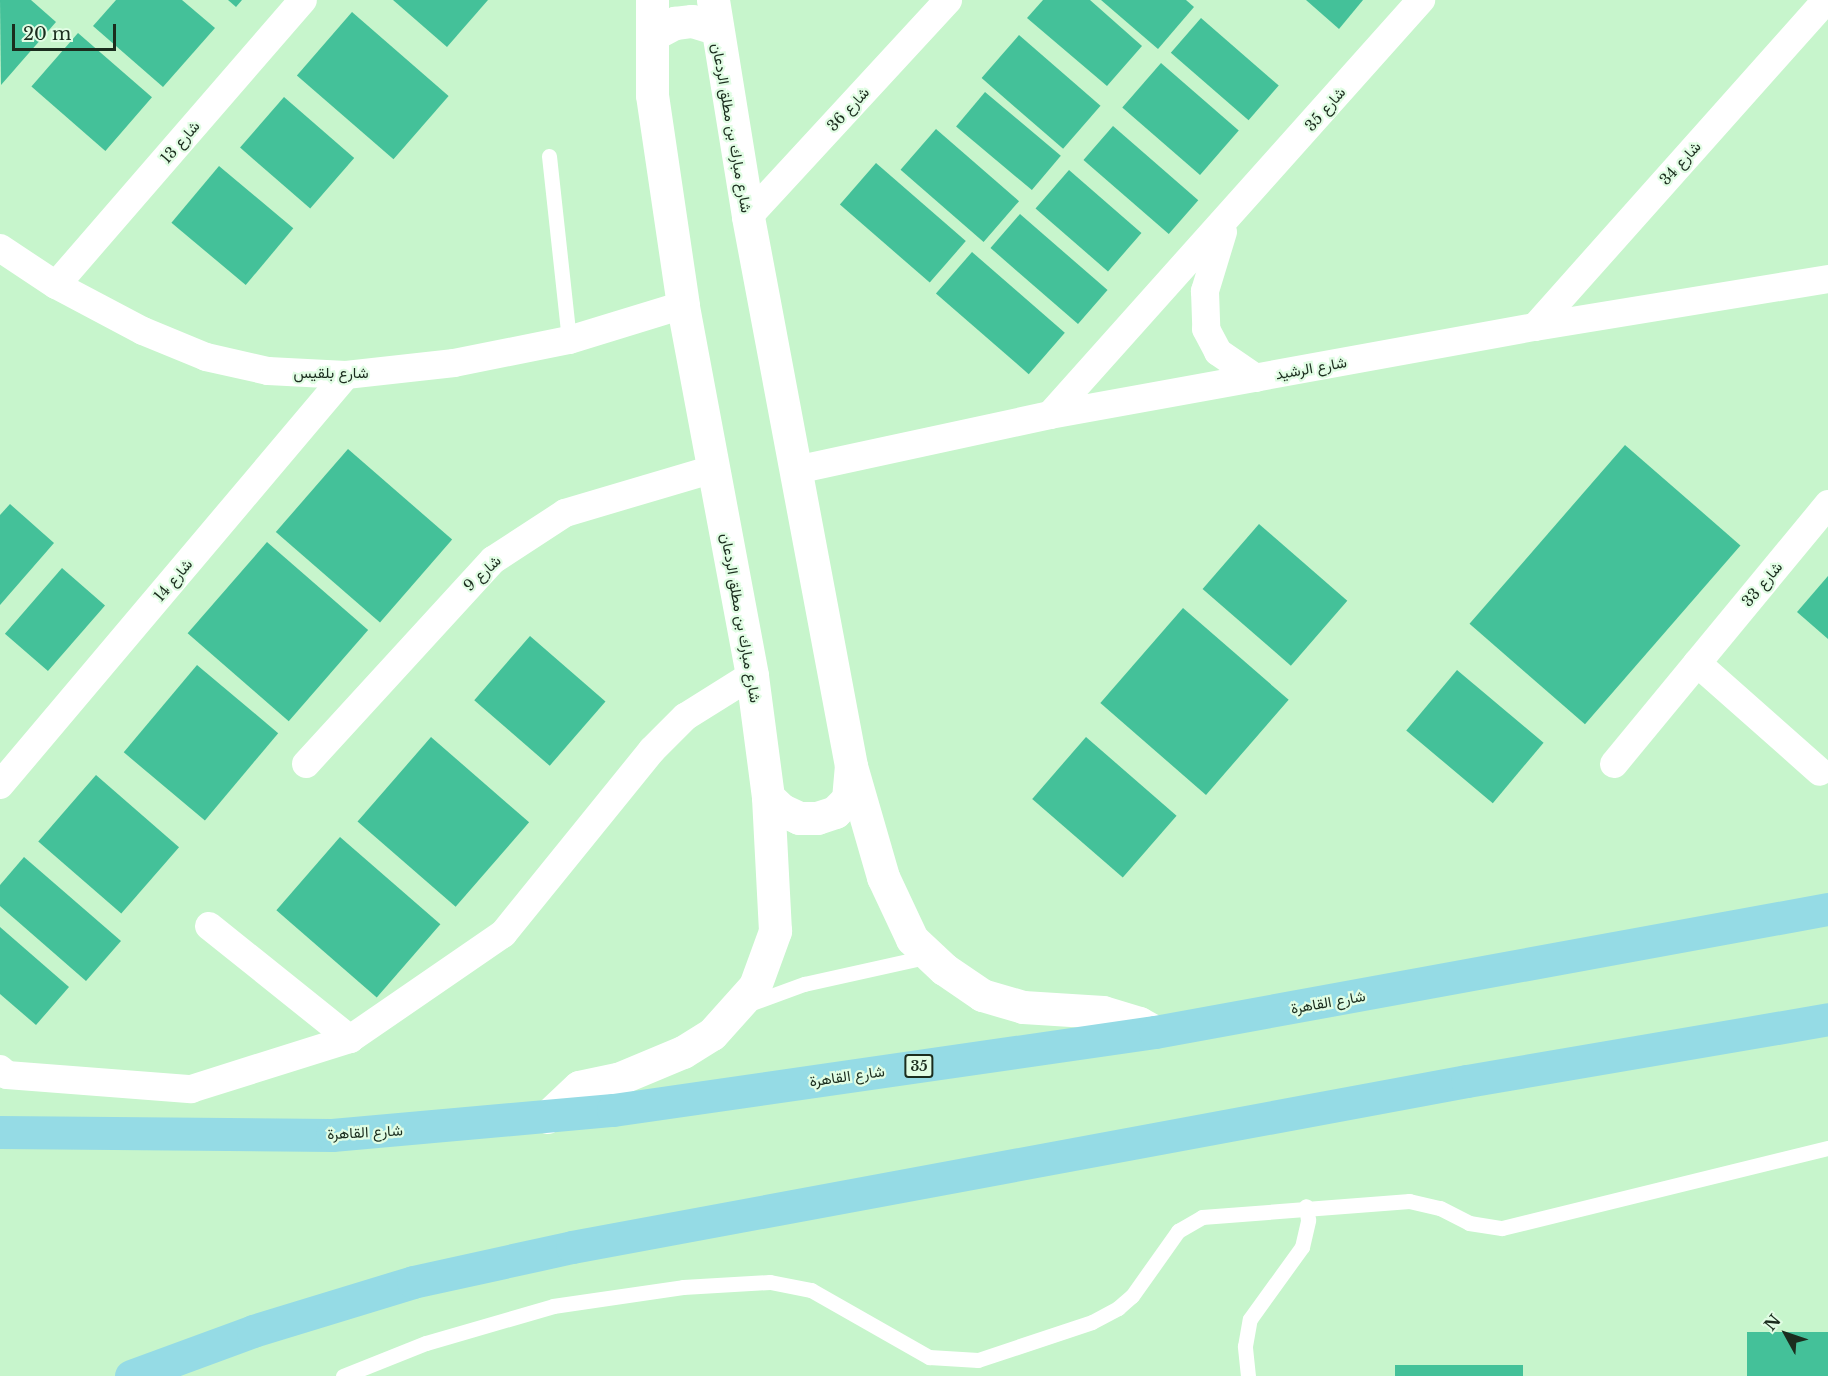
<!DOCTYPE html>
<html>
<head>
<meta charset="utf-8">
<style>
	body { margin:0 }
	#map { position:relative; width:1828px; height:1376px; overflow:hidden; background:#c7f5cc; font-family:"Libre Baskerville",Vazirmatn,serif }
	div>[style] { position:absolute }
	.building>* { inset:0; background:#44c199; transform-origin:0 0 }
	.service>* { height:15px; margin:-7.5px; padding:0 7.5px; transform-origin:7.5px; border-radius:7.5px; background:#fff }
	.minor>* { height:28px; margin:-14px; padding:0 14px; transform-origin:14px; border-radius:14px; background:#fff }
	.tertiary>* { height:33px; margin:-16.5px; padding:0 16.5px; transform-origin:16.5px; border-radius:16.5px; background:#fff }
	.primary>* { height:33px; margin:-16.5px; padding:0 16.5px; transform-origin:16.5px; border-radius:16.5px; background:#95dbe5 }
	span { translate:-50% -50%; white-space:nowrap; text-align:center; line-height:1.15; -webkit-text-stroke:4.5px #e1fde4; paint-order:stroke }
	.shield-label span { padding:2px 4px; background:#e1fde4; border:2px solid; border-radius:4px; -webkit-text-stroke-width:0 }
	.shield-label { font-size:14px; color:#1b2d1e; font-weight:700 }
	.street-label { font-size:15px; color:#1b2d1e }
	.north { position:absolute; left:1756px; top:1304px; width:60px; height:60px; -webkit-text-stroke:4px #e1fde4; paint-order:stroke; rotate:310deg; font-size:16px; font-weight:700; line-height:24px; text-align:center; color:#1b2d1e }
	.north::after { content:''; display:block; margin:auto; width:21px; height:27px; background:#1b2d1e; clip-path:polygon(50% 0,100% 100%,50% 72%,0 100%) }
	.scale { position:absolute; left:12px; top:24px; width:104px; height:27px; box-sizing:border-box; border:3px solid #1b2d1e; border-top:0; padding-left:8px; font-size:18px; line-height:21px; white-space:nowrap; color:#1b2d1e; -webkit-text-stroke:4px #e1fde4; paint-order:stroke }
</style>
</head>
<body>
<div id="map">
	<div class="building">
		<i style="clip-path:polygon(0 0,31px 0,56px 22px,1px 85px)"></i>
		<i style="clip-path:polygon(116px 0,182px 0,215px 28px,163px 87px,93px 26px)"></i>
		<i style="clip-path:polygon(228px 0,242px 0,236px 7px)"></i>
		<i style="clip-path:polygon(393px 0,488px 0,447px 47px)"></i>
		<i style="clip-path:polygon(1043px 0,1090px 0,1142px 46px,1107px 86px,1027px 18px)"></i>
		<i style="clip-path:polygon(1101px 0,1186px 0,1194px 7px,1158px 49px)"></i>
		<i style="clip-path:polygon(1306px 0,1363px 0,1339px 29px)"></i>
		<i style="left:352px;top:12px;width:128px;height:84px;rotate:41deg"></i>
		<i style="left:1201px;top:18px;width:103px;height:46px;rotate:41deg"></i>
		<i style="left:78px;top:33px;width:98px;height:71px;rotate:41deg"></i>
		<i style="left:1019px;top:35px;width:108px;height:57px;rotate:41deg"></i>
		<i style="left:1161px;top:63px;width:103px;height:59px;rotate:41deg"></i>
		<i style="left:985px;top:92px;width:99px;height:45px;rotate:40deg"></i>
		<i style="left:284px;top:97px;width:93px;height:67px;rotate:41deg"></i>
		<i style="left:1113px;top:126px;width:113px;height:45px;rotate:41deg"></i>
		<i style="left:936px;top:129px;width:110px;height:54px;rotate:41deg"></i>
		<i style="left:876px;top:163px;width:119px;height:55px;rotate:41deg"></i>
		<i style="left:219px;top:166px;width:97px;height:74px;rotate:40deg"></i>
		<i style="left:1069px;top:170px;width:96px;height:51px;rotate:41deg"></i>
		<i style="left:1020px;top:214px;width:116px;height:45px;rotate:41deg"></i>
		<i style="left:972px;top:252px;width:123px;height:55px;rotate:41deg"></i>
		<i style="left:1625px;top:445px;width:153px;height:237px;rotate:41deg"></i>
		<i style="left:348px;top:449px;width:138px;height:110px;rotate:41deg"></i>
		<i style="clip-path:polygon(10px 504px,54px 543px,0 605px,0 515px)"></i>
		<i style="left:1259px;top:524px;width:117px;height:86px;rotate:41deg"></i>
		<i style="left:267px;top:542px;width:134px;height:121px;rotate:41deg"></i>
		<i style="left:62px;top:568px;width:57px;height:87px;rotate:41deg"></i>
		<i style="clip-path:polygon(1828px 576px,1828px 639px,1797px 612px)"></i>
		<i style="left:1183px;top:608px;width:140px;height:126px;rotate:41deg"></i>
		<i style="left:530px;top:636px;width:100px;height:85px;rotate:41deg"></i>
		<i style="left:197px;top:665px;width:106px;height:114px;rotate:40deg"></i>
		<i style="left:1457px;top:670px;width:113px;height:79px;rotate:40deg"></i>
		<i style="left:431px;top:737px;width:130px;height:112px;rotate:41deg"></i>
		<i style="left:1086px;top:737px;width:120px;height:82px;rotate:41deg"></i>
		<i style="left:96px;top:775px;width:110px;height:88px;rotate:41deg"></i>
		<i style="left:340px;top:837px;width:133px;height:97px;rotate:41deg"></i>
		<i style="clip-path:polygon(24px 857px,121px 941px,86px 981px,0 906px,0 885px)"></i>
		<i style="clip-path:polygon(0 927px,69px 987px,36px 1025px,0 994px)"></i>
		<i style="left:1828px;top:1332px;width:44px;height:81px;rotate:90deg"></i>
		<i style="left:1523px;top:1365px;width:11px;height:128px;rotate:90deg"></i>
	</div>
	<div class="service">
		<i style="left:549px;top:156px;width:185px;rotate:83.8deg"></i>
		<i style="left:749px;top:1004px;width:59px;rotate:-20deg"></i>
		<i style="left:804px;top:984px;width:120px;rotate:-12.5deg"></i>
		<i style="left:921px;top:958px;width:8px;rotate:23deg"></i>
		<i style="left:343px;top:1376px;width:89px;rotate:-21.7deg"></i>
		<i style="left:426px;top:1343px;width:132px;rotate:-16.2deg"></i>
		<i style="left:553px;top:1306px;width:131px;rotate:-8.3deg"></i>
		<i style="left:683px;top:1287px;width:87px;rotate:-3.3deg"></i>
		<i style="left:770px;top:1282px;width:42px;rotate:11deg"></i>
		<i style="left:811px;top:1290px;width:136px;rotate:29.6deg"></i>
		<i style="left:929px;top:1357px;width:49px;rotate:3.5deg"></i>
		<i style="left:978px;top:1360px;width:120px;rotate:-18.4deg"></i>
		<i style="left:1092px;top:1322px;width:30px;rotate:-28deg"></i>
		<i style="left:1118px;top:1308px;width:18px;rotate:-41deg"></i>
		<i style="left:1132px;top:1296px;width:80px;rotate:-54.7deg"></i>
		<i style="left:1178px;top:1231px;width:28px;rotate:-30deg"></i>
		<i style="left:1202px;top:1217px;width:208px;rotate:-4.4deg"></i>
		<i style="left:1409px;top:1201px;width:32px;rotate:13deg"></i>
		<i style="left:1440px;top:1208px;width:33px;rotate:27deg"></i>
		<i style="left:1469px;top:1223px;width:33px;rotate:9deg"></i>
		<i style="left:1502px;top:1228px;width:336px;rotate:-13.8deg"></i>
		<i style="left:1248px;top:1376px;width:30px;rotate:-96deg"></i>
		<i style="left:1245px;top:1346px;width:27px;rotate:-80deg"></i>
		<i style="left:1250px;top:1319px;width:89px;rotate:-54.2deg"></i>
		<i style="left:1302px;top:1247px;width:28px;rotate:-77deg"></i>
		<i style="left:1308px;top:1220px;width:14px;rotate:-98deg"></i>
	</div>
	<div class="minor">
		<i style="left:748px;top:217px;width:295px;rotate:-47.3deg"></i>
		<i style="left:1223px;top:232px;width:62px;rotate:107deg"></i>
		<i style="left:1205px;top:291px;width:38px;rotate:88deg"></i>
		<i style="left:1206px;top:329px;width:26px;rotate:62deg"></i>
		<i style="left:1218px;top:352px;width:46px;rotate:34.4deg"></i>
		<i style="left:0;top:248px;width:67px;rotate:33.5deg"></i>
		<i style="left:56px;top:285px;width:98px;rotate:27.9deg"></i>
		<i style="left:143px;top:331px;width:68px;rotate:22.4deg"></i>
		<i style="left:206px;top:357px;width:64px;rotate:12.7deg"></i>
		<i style="left:268px;top:371px;width:78px;rotate:2.9deg"></i>
		<i style="left:346px;top:375px;width:109px;rotate:-6.3deg"></i>
		<i style="left:454px;top:363px;width:117px;rotate:-11.3deg"></i>
		<i style="left:569px;top:340px;width:119px;rotate:-17.1deg"></i>
		<i style="left:56px;top:285px;width:377px;rotate:-49.1deg"></i>
		<i style="left:1535px;top:327px;width:438px;rotate:-48.3deg"></i>
		<i style="left:1050px;top:415px;width:557px;rotate:-48.2deg"></i>
		<i style="left:796px;top:470px;width:260px;rotate:-12.2deg"></i>
		<i style="left:1050px;top:415px;width:493px;rotate:-10.3deg"></i>
		<i style="left:1535px;top:327px;width:297px;rotate:-9.3deg"></i>
		<i style="left:1697px;top:663px;width:164px;rotate:41.5deg"></i>
		<i style="left:306px;top:764px;width:277px;rotate:-47.5deg"></i>
		<i style="left:493px;top:560px;width:86px;rotate:-33.1deg"></i>
		<i style="left:565px;top:513px;width:155px;rotate:-16.5deg"></i>
		<i style="left:1614px;top:764px;width:337px;rotate:-50.5deg"></i>
		<i style="left:0;top:785px;width:536px;rotate:-49.84deg"></i>
		<i style="left:209px;top:926px;width:181px;rotate:38.7deg"></i>
		<i style="left:0;top:1069px;width:9px;rotate:41deg"></i>
		<i style="left:7px;top:1075px;width:185px;rotate:4.4deg"></i>
		<i style="left:191px;top:1089px;width:167px;rotate:-17.5deg"></i>
		<i style="left:350px;top:1039px;width:186px;rotate:-34.5deg"></i>
		<i style="left:503px;top:934px;width:237px;rotate:-51deg"></i>
		<i style="left:652px;top:750px;width:47px;rotate:-45deg"></i>
		<i style="left:685px;top:717px;width:79px;rotate:-32.1deg"></i>
	</div>
	<div class="tertiary">
		<i style="left:713px;top:0;width:220px;rotate:80.8deg"></i>
		<i style="left:748px;top:217px;width:559px;rotate:79.37deg"></i>
		<i style="left:851px;top:766px;width:116px;rotate:73.9deg"></i>
		<i style="left:883px;top:877px;width:68px;rotate:64.9deg"></i>
		<i style="left:912px;top:939px;width:44px;rotate:43.2deg"></i>
		<i style="left:944px;top:969px;width:46px;rotate:34.4deg"></i>
		<i style="left:982px;top:995px;width:43px;rotate:16.3deg"></i>
		<i style="left:1023px;top:1007px;width:80px;rotate:3.6deg"></i>
		<i style="left:1103px;top:1012px;width:38px;rotate:17deg"></i>
		<i style="left:1139px;top:1023px;width:18px;rotate:29deg"></i>
		<i style="left:652px;top:35px;width:26px;rotate:-28deg"></i>
		<i style="left:675px;top:23px;width:17px;rotate:-7deg"></i>
		<i style="left:692px;top:21px;width:24px;rotate:17deg"></i>
		<i style="left:768px;top:797px;width:19px;rotate:43deg"></i>
		<i style="left:782px;top:810px;width:19px;rotate:25deg"></i>
		<i style="left:799px;top:818px;width:18px"></i>
		<i style="left:817px;top:818px;width:19px;rotate:-18deg"></i>
		<i style="left:835px;top:812px;width:18px;rotate:-45deg"></i>
		<i style="left:848px;top:799px;width:33px;rotate:-85deg"></i>
		<i style="left:547px;top:1117px;width:44px;rotate:-43.2deg"></i>
		<i style="left:579px;top:1087px;width:40px;rotate:-12deg"></i>
		<i style="left:618px;top:1079px;width:70px;rotate:-22.6deg"></i>
		<i style="left:683px;top:1052px;width:34px;rotate:-32deg"></i>
		<i style="left:712px;top:1034px;width:64px;rotate:-48.1deg"></i>
		<i style="left:755px;top:986px;width:59px;rotate:-70deg"></i>
		<i style="left:775px;top:931px;width:134px;rotate:-93deg"></i>
		<i style="left:768px;top:797px;width:123px;rotate:-97.5deg"></i>
		<i style="left:752px;top:675px;width:376px;rotate:-100.6deg"></i>
		<i style="left:683px;top:305px;width:212px;rotate:-98.4deg"></i>
		<i style="left:652px;top:95px;width:95px;rotate:-90deg"></i>
	</div>
	<div class="primary">
		<i style="left:0;top:1132px;width:332px;rotate:0.5deg"></i>
		<i style="left:332px;top:1135px;width:282px;rotate:-5.1deg"></i>
		<i style="left:613px;top:1110px;width:548px;rotate:-8.19deg"></i>
		<i style="left:1155px;top:1032px;width:684px;rotate:-10.36deg"></i>
		<i style="left:131px;top:1376px;width:130px;rotate:-20.2deg"></i>
		<i style="left:253px;top:1331px;width:167px;rotate:-17deg"></i>
		<i style="left:413px;top:1282px;width:163px;rotate:-12.4deg"></i>
		<i style="left:572px;top:1247px;width:910px;rotate:-10.51deg"></i>
		<i style="left:1467px;top:1081px;width:366px;rotate:-9.7deg"></i>
	</div>
	<div class="shield-label">
		<span style="left:919px;top:1066px">35</span>
	</div>
	<div class="street-label">
		<span style="left:848px;top:109px;rotate:-47deg">شارع 36</span>
		<span style="left:1325px;top:109px;rotate:-49deg">شارع 35</span>
		<span style="left:732px;top:128px;rotate:80deg">شارع مبارك بن مطلق الردعان</span>
		<span style="left:180px;top:142px;rotate:-49deg">شارع 13</span>
		<span style="left:1680px;top:163px;rotate:-48deg">شارع 34</span>
		<span style="left:1311px;top:368px;rotate:-10deg">شارع الرشيد</span>
		<span style="left:331px;top:373px">شارع بلقيس</span>
		<span style="left:482px;top:573px;rotate:-43deg">شارع 9</span>
		<span style="left:173px;top:580px;rotate:-50deg">شارع 14</span>
		<span style="left:1762px;top:584px;rotate:-50deg">شارع 33</span>
		<span style="left:741px;top:618px;rotate:80deg">شارع مبارك بن مطلق الردعان</span>
		<span style="left:1328px;top:1002px;rotate:-10deg">شارع القاهرة</span>
		<span style="left:847px;top:1076px;rotate:-8deg">شارع القاهرة</span>
		<span style="left:365px;top:1132px;rotate:-3deg">شارع القاهرة</span>
	</div>
	<div class="north">N</div>
	<div class="scale">20 m</div>
</div>
</body>
</html>
